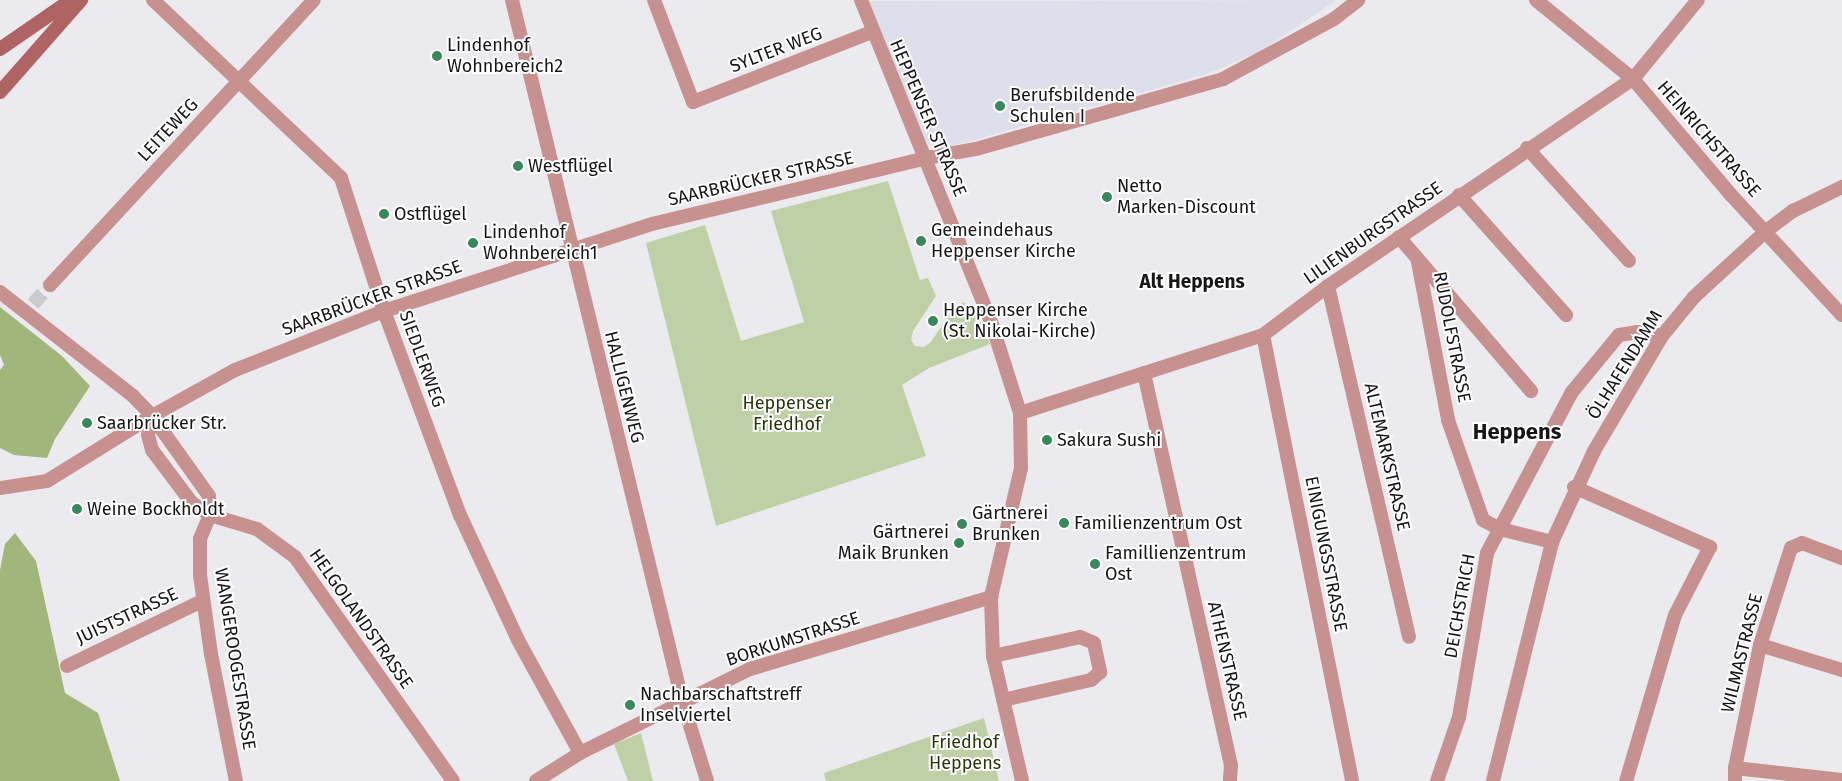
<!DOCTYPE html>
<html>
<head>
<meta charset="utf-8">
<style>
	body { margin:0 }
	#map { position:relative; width:1842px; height:781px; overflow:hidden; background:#eaeaef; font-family:"Fira Sans",sans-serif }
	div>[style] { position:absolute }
	.built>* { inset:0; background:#dedfeb }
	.green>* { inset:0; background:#c0d0a6 }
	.forest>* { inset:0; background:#a1b67a }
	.minor-tunnel>* { height:14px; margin-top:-7px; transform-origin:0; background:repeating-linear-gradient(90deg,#cacacf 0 14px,transparent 0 21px) }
	.minor>* { height:14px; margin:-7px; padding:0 7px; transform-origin:7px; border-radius:7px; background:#c6918f }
	.secondary>* { height:14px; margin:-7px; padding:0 7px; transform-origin:7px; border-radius:7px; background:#af6363 }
	.dots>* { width:14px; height:14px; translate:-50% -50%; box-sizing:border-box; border:2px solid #fff; border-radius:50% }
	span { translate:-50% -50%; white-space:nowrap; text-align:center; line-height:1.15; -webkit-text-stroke:4px #fff; paint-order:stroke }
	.poi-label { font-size:18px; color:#161618 }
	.left { translate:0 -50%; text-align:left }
	.right { translate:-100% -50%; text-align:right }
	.street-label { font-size:18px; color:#161618 }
	.park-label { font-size:18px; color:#293609 }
	.neighbourhood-label { font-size:19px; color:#161618; font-weight:700 }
	.district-label { font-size:22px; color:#161618; font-weight:700 }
</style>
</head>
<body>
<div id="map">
	<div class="built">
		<i style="clip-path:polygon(1337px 0,1259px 52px,1204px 75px,938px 150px,920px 138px,869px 1px)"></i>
	</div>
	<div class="green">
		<i style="clip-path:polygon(888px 181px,920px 280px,928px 278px,936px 296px,913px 331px,911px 340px,915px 346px,924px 347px,931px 342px,953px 309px,957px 311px,963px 302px,976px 310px,990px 344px,929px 368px,902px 385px,926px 456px,716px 526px,646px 243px,705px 225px,741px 341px,804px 322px,771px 211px)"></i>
		<i style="clip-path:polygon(984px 718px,999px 781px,826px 781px,824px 773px)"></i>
		<i style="clip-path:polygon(641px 733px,653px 781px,628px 781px,614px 744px)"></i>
	</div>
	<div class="forest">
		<i style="clip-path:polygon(0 307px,62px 356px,90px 386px,55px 439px,47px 458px,14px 455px,0 448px,0 370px,4px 365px,0 355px)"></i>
		<i style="clip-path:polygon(15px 533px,36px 561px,65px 693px,98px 713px,120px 781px,0 781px,0 570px,5px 544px)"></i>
	</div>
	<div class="minor-tunnel">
		<i style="left:33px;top:304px;width:25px;rotate:-48deg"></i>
	</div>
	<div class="minor">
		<i style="left:153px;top:0;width:259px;rotate:43.4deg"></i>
		<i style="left:341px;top:178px;width:140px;rotate:72.1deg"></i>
		<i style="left:384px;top:311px;width:218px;rotate:69.6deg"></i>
		<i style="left:460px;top:515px;width:138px;rotate:65.1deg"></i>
		<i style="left:518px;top:640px;width:129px;rotate:61.2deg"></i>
		<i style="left:512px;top:0;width:720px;rotate:76.35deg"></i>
		<i style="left:682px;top:700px;width:85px;rotate:72.8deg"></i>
		<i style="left:654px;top:0;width:109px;rotate:69.1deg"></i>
		<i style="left:693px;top:102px;width:192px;rotate:-21.4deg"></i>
		<i style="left:861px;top:0;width:350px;rotate:68deg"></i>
		<i style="left:992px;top:325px;width:92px;rotate:72.3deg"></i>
		<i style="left:1020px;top:413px;width:55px;rotate:89deg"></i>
		<i style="left:1021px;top:468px;width:132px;rotate:103.1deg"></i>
		<i style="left:991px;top:597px;width:59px;rotate:88.1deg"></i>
		<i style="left:993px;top:656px;width:128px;rotate:76.9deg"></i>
		<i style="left:1536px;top:0;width:125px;rotate:39.2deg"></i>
		<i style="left:1633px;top:79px;width:153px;rotate:49.8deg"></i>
		<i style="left:1732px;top:196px;width:162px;rotate:47.3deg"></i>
		<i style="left:1527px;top:148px;width:152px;rotate:47.9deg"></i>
		<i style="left:1459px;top:195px;width:161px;rotate:48.3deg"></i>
		<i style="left:1399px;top:237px;width:203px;rotate:49.4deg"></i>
		<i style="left:1418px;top:262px;width:161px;rotate:79.2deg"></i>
		<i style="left:1448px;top:420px;width:106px;rotate:70.7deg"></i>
		<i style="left:1483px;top:520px;width:19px;rotate:28deg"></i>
		<i style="left:1500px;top:529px;width:54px;rotate:14deg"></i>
		<i style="left:50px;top:285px;width:388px;rotate:-47.2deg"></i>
		<i style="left:1328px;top:286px;width:360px;rotate:77deg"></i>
		<i style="left:0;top:292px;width:169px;rotate:38deg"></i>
		<i style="left:133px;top:396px;width:28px;rotate:46deg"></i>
		<i style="left:152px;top:416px;width:98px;rotate:54.5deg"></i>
		<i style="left:209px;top:496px;width:19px;rotate:87deg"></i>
		<i style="left:210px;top:515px;width:26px;rotate:113deg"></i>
		<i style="left:200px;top:539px;width:36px;rotate:90deg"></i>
		<i style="left:200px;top:575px;width:80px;rotate:82.1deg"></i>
		<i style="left:211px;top:654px;width:129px;rotate:78.9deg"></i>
		<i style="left:1263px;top:335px;width:455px;rotate:78.7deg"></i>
		<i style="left:1144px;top:373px;width:402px;rotate:77.5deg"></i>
		<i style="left:1231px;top:765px;width:16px;rotate:94deg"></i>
		<i style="left:1020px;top:413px;width:255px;rotate:-17.8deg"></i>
		<i style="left:1263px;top:335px;width:81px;rotate:-37deg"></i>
		<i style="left:1328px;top:286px;width:369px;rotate:-34.2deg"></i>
		<i style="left:1633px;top:79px;width:102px;rotate:-50.6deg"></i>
		<i style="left:152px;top:416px;width:19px;rotate:102deg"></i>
		<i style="left:148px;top:435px;width:16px;rotate:75deg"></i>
		<i style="left:152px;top:450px;width:66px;rotate:53deg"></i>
		<i style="left:192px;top:503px;width:22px;rotate:34deg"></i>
		<i style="left:210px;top:515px;width:49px;rotate:16.6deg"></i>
		<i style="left:257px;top:529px;width:47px;rotate:36.4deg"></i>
		<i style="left:295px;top:557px;width:274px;rotate:54.8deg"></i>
		<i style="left:1574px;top:487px;width:149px;rotate:23.8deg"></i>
		<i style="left:1710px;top:547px;width:76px;rotate:117.2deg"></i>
		<i style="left:1675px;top:615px;width:173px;rotate:106.4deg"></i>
		<i style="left:0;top:488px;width:48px;rotate:-8.5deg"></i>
		<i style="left:47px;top:481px;width:123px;rotate:-31.8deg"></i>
		<i style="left:152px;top:416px;width:95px;rotate:-29deg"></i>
		<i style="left:235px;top:370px;width:160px;rotate:-21.6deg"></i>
		<i style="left:384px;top:311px;width:282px;rotate:-18deg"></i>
		<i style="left:652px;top:224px;width:282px;rotate:-13.5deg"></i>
		<i style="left:926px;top:158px;width:51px;rotate:-10.2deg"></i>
		<i style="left:976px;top:149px;width:257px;rotate:-15.8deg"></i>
		<i style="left:1223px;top:79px;width:126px;rotate:-28.4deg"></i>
		<i style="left:1334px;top:19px;width:31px;rotate:-38deg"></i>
		<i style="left:1760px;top:645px;width:86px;rotate:17deg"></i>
		<i style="left:993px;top:656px;width:89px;rotate:-12.3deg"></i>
		<i style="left:1080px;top:637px;width:15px;rotate:23deg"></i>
		<i style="left:1094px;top:643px;width:30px;rotate:78deg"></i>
		<i style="left:1100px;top:672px;width:12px;rotate:138deg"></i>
		<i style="left:1091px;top:680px;width:90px;rotate:167.2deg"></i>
		<i style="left:67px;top:666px;width:150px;rotate:-25.7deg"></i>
		<i style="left:1735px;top:768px;width:108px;rotate:6.4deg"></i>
		<i style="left:536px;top:781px;width:52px;rotate:-32.5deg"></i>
		<i style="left:580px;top:753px;width:190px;rotate:-26.3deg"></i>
		<i style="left:750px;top:669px;width:252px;rotate:-16.6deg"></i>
		<i style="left:1437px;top:781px;width:68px;rotate:-71deg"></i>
		<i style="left:1459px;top:717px;width:166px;rotate:-80.3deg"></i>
		<i style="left:1487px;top:553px;width:182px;rotate:-62.2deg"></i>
		<i style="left:1572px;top:392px;width:74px;rotate:-50.5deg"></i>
		<i style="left:1619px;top:335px;width:19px;rotate:-9deg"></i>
		<i style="left:1638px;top:332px;width:24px;rotate:9deg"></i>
		<i style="left:1493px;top:781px;width:246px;rotate:-76.1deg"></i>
		<i style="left:1552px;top:542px;width:100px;rotate:-65.2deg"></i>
		<i style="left:1594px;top:451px;width:134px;rotate:-59.4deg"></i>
		<i style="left:1662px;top:336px;width:50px;rotate:-50.6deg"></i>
		<i style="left:1694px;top:297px;width:98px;rotate:-42.5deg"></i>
		<i style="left:1766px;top:231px;width:34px;rotate:-37deg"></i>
		<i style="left:1793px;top:211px;width:55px;rotate:-26.1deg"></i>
		<i style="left:1735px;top:781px;width:13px;rotate:-90deg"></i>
		<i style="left:1735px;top:768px;width:126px;rotate:-78.5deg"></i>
		<i style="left:1760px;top:645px;width:102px;rotate:-72.3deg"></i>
		<i style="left:1791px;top:548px;width:12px;rotate:-24deg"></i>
		<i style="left:1802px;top:543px;width:43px;rotate:20.6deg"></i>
	</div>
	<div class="secondary">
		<i style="left:0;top:49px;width:86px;rotate:-34.6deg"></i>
		<i style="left:0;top:92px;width:123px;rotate:-48.6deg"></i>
	</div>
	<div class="dots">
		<i style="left:437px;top:56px;background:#37885a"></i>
		<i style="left:1000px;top:106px;background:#37885a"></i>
		<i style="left:518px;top:166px;background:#37885a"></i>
		<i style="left:1107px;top:197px;background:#37885a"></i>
		<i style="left:384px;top:214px;background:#37885a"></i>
		<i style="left:921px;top:241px;background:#37885a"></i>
		<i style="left:473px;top:243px;background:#37885a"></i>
		<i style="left:933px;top:321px;background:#37885a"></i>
		<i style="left:87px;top:423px;background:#37885a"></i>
		<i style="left:1047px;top:440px;background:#37885a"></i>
		<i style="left:77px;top:509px;background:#37885a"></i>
		<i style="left:1064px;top:523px;background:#37885a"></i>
		<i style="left:962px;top:524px;background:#37885a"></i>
		<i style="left:959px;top:543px;background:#37885a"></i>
		<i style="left:1095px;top:564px;background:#37885a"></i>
		<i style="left:630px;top:705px;background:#37885a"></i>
	</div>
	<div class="poi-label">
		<span class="left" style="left:447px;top:56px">Lindenhof<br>Wohnbereich2</span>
		<span class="left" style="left:1010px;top:106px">Berufsbildende<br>Schulen I</span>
		<span class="left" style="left:528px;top:166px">Westflügel</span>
		<span class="left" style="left:1117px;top:197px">Netto<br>Marken-Discount</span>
		<span class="left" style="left:394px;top:214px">Ostflügel</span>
		<span class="left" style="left:931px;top:241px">Gemeindehaus<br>Heppenser Kirche</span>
		<span class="left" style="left:483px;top:243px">Lindenhof<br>Wohnbereich1</span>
		<span class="left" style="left:943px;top:321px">Heppenser Kirche<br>(St. Nikolai-Kirche)</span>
		<span class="left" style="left:97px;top:423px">Saarbrücker Str.</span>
		<span class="left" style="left:1057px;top:440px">Sakura Sushi</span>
		<span class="left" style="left:87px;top:509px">Weine Bockholdt</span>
		<span class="left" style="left:972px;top:524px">Gärtnerei<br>Brunken</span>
		<span class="left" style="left:1074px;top:523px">Familienzentrum Ost</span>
		<span class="right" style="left:949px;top:543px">Gärtnerei<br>Maik Brunken</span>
		<span class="left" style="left:1105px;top:564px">Famillienzentrum<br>Ost</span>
		<span class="left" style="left:640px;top:705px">Nachbarschaftstreff<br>Inselviertel</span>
	</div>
	<div class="street-label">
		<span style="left:776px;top:50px;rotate:-21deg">SYLTER WEG</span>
		<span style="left:928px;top:118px;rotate:67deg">HEPPENSER STRASSE</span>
		<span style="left:168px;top:130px;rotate:-47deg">LEITEWEG</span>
		<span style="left:1709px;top:139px;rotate:49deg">HEINRICHSTRASSE</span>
		<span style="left:761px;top:179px;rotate:-13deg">SAARBRÜCKER STRASSE</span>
		<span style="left:1373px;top:233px;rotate:-35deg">LILIENBURGSTRASSE</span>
		<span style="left:372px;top:298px;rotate:-20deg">SAARBRÜCKER STRASSE</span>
		<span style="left:1452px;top:337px;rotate:79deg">RUDOLFSTRASSE</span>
		<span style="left:422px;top:359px;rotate:70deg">SIEDLERWEG</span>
		<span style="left:1625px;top:365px;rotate:-58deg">ÖLHAFENDAMM</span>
		<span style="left:624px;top:387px;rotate:76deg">HALLIGENWEG</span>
		<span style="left:1387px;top:457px;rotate:77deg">ALTEMARKSTRASSE</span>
		<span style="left:1326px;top:554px;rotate:79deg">EINIGUNGSSTRASSE</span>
		<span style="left:1460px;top:606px;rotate:-80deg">DEICHSTRICH</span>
		<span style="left:127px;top:616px;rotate:-25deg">JUISTSTRASSE</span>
		<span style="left:361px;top:619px;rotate:55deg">HELGOLANDSTRASSE</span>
		<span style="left:793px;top:639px;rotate:-18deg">BORKUMSTRASSE</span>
		<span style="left:1742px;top:653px;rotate:-76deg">WILMASTRASSE</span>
		<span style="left:235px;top:659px;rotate:81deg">WANGEROOGESTRASSE</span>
		<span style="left:1227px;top:661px;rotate:77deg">ATHENSTRASSE</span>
	</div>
	<div class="park-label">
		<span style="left:787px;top:414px">Heppenser<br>Friedhof</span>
		<span style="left:965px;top:753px">Friedhof<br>Heppens</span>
	</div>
	<div class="neighbourhood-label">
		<span style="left:1192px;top:282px">Alt Heppens</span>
	</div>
	<div class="district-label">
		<span style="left:1517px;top:432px">Heppens</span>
	</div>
</div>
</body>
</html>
